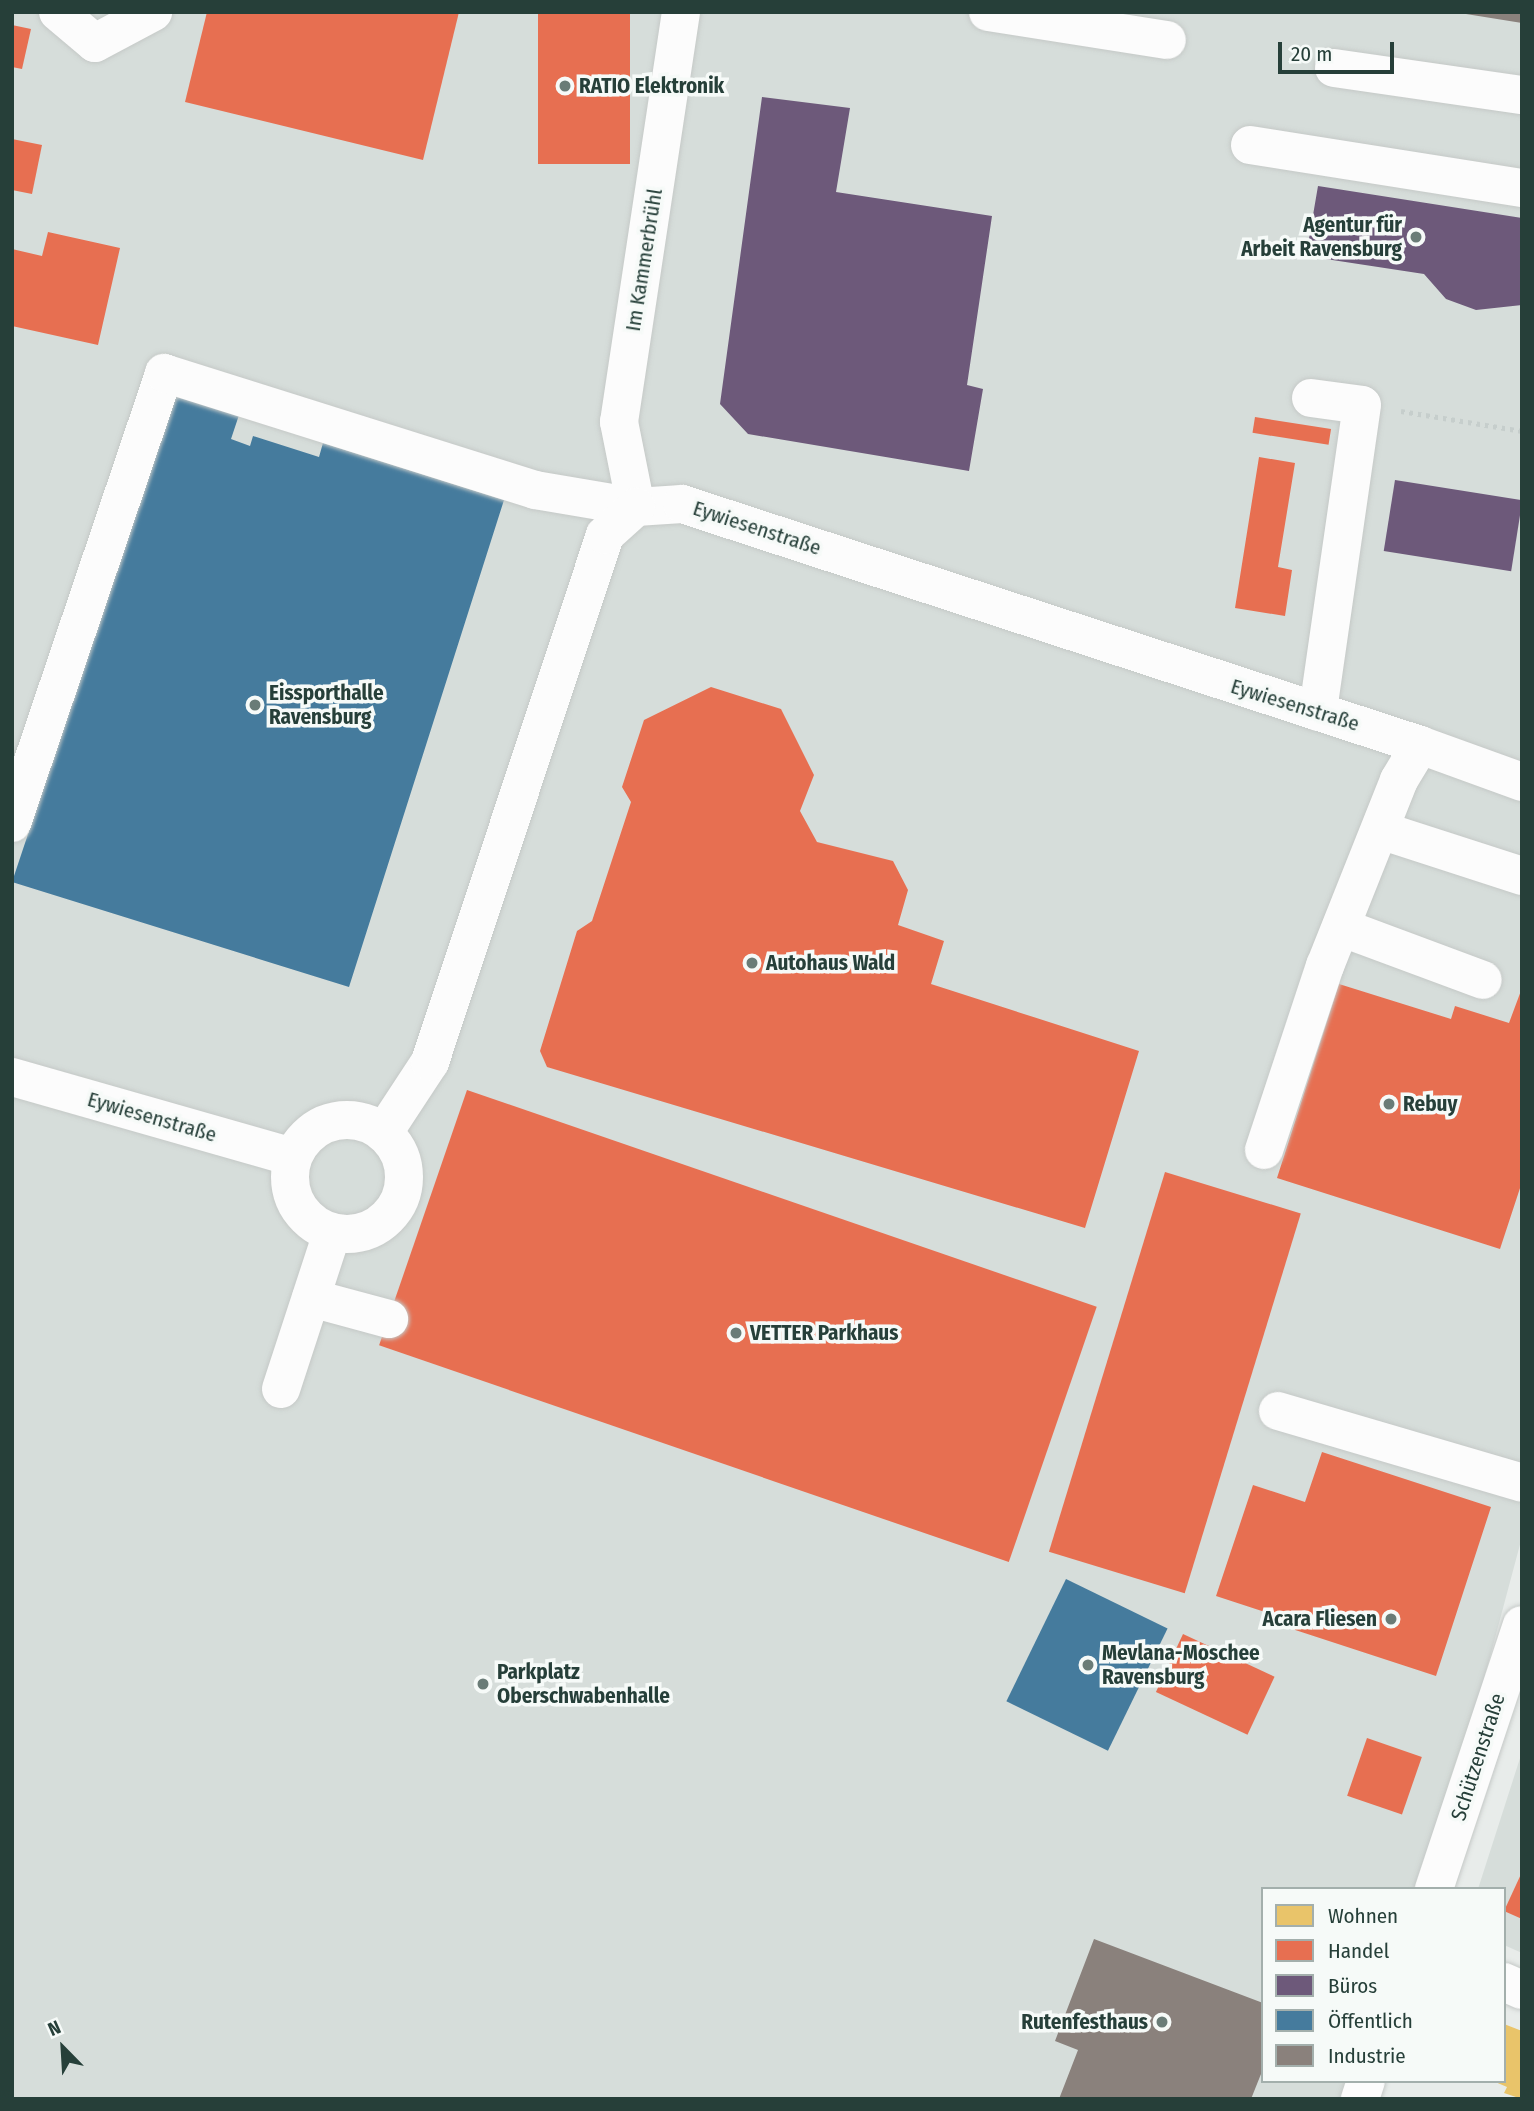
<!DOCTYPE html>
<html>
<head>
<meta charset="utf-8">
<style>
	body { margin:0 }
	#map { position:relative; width:1534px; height:2111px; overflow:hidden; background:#e8ecea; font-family:"Fira Sans Condensed",sans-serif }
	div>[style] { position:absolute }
	.built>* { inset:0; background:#d6ddda }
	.homes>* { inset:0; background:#e9c46a }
	.shops>* { inset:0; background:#e76f51; transform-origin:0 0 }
	.offices>* { inset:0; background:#6d597a; transform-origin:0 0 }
	.public>* { inset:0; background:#457b9d; transform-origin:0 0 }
	.industry>* { inset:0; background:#8a817c }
	.path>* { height:4.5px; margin-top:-2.25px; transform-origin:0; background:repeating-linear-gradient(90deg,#c6cecc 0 3.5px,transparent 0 8.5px) }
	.roads { filter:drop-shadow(0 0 2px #c5c9c7) drop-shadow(0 0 2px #c5c9c7) }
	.minor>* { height:38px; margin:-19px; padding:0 19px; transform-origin:19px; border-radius:19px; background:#fcfcfc }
	.minor>.ring { margin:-19px; padding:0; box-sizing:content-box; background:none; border:38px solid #fcfcfc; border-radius:50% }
	.dots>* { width:19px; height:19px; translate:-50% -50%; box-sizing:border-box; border:4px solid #f6faf8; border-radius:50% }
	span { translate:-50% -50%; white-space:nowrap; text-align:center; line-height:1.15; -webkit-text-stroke:7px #f6faf8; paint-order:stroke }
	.poi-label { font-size:21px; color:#263f39; font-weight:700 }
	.left { translate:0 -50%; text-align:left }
	.right { translate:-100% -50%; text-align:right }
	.street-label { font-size:21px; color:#263f39 }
	.frame { position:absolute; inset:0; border:14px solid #263f39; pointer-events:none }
	.legend { position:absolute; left:1261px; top:1887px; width:245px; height:196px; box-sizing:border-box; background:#f6faf8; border:2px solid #a3afac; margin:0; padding:9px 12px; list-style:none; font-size:21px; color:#263f39 }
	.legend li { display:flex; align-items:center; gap:14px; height:35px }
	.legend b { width:35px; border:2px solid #a3afac }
	.north { position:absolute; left:28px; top:2013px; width:70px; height:70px; -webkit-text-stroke:5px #f6faf8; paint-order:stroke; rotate:336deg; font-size:19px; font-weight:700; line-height:28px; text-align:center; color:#263f39 }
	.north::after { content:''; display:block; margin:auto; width:24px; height:32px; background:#263f39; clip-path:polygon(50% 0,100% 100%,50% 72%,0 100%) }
	.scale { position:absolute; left:1278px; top:42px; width:116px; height:32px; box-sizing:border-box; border:4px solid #263f39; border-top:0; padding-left:9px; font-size:21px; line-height:24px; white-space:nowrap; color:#263f39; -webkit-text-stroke:5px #f6faf8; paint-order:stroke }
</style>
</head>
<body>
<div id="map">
	<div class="built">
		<i style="clip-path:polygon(12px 12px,1522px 12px,1522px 1537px,1428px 1889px,1263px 1889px,1263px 2081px,1366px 2081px,1360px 2099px,12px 2099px)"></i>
		<i style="clip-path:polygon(1522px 1752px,1522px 1953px,1504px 1945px,1504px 1889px,1478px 1889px)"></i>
	</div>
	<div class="homes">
		<i style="clip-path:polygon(1504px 2024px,1522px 2031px,1522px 2099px,1504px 2093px,1507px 2087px,1493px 2081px,1504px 2081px)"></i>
	</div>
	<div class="shops">
		<i style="clip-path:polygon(207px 12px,459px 12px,423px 160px,185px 102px)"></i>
		<i style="left:538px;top:12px;width:92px;height:152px"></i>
		<i style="clip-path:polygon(12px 25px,31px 29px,22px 69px,12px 67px)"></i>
		<i style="clip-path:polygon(12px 139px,42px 145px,32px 194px,12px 190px)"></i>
		<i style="clip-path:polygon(48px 232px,120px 248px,98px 345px,12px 326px,12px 249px,42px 256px)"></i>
		<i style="left:1255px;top:417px;width:77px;height:16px;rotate:9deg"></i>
		<i style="clip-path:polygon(1259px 457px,1295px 463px,1278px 567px,1292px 570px,1285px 616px,1235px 608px)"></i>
		<i style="clip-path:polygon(711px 687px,781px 709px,814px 775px,800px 811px,817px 842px,893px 861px,908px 890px,898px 925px,944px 941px,931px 984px,1139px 1051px,1085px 1228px,547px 1067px,540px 1051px,577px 931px,592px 921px,631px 802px,622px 787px,644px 720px)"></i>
		<i style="clip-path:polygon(1339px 984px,1451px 1019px,1455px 1006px,1509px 1023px,1522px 988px,1522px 1182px,1500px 1249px,1277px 1178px)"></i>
		<i style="left:467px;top:1090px;width:666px;height:270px;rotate:19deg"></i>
		<i style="left:1165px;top:1172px;width:142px;height:397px;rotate:17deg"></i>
		<i style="clip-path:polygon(1322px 1452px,1491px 1507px,1436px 1676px,1268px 1621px,1271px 1614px,1216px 1596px,1253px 1485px,1305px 1502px)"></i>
		<i style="left:1183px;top:1634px;width:101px;height:64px;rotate:25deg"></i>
		<i style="left:1367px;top:1738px;width:58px;height:61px;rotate:19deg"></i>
		<i style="clip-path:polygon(1522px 1872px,1522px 1919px,1504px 1911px)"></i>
	</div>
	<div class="offices">
		<i style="clip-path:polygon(762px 97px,850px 108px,836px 192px,992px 216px,967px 385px,983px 389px,969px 471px,748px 434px,720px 404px)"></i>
		<i style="clip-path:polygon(1318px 186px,1522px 218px,1522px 305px,1476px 310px,1446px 299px,1424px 274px,1306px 256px)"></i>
		<i style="left:1395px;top:480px;width:129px;height:72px;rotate:9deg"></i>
	</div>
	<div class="public">
		<i style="clip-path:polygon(175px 394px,239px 415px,231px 439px,250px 446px,253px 436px,319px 457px,323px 443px,504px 500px,349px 987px,12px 882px)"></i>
		<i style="left:1066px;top:1579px;width:113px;height:136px;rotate:26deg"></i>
	</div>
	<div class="industry">
		<i style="clip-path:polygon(1466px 12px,1522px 12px,1522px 23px,1466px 14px)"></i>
		<i style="clip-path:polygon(1094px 1939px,1263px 2003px,1263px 2069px,1251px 2099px,1059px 2099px,1078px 2050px,1055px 2041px)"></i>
	</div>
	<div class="path">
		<i style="left:1401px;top:411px;width:123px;rotate:9.4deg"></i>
	</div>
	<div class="roads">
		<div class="minor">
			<i style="left:58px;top:12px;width:48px;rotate:40deg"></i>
			<i style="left:95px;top:43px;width:66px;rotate:-28.1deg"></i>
			<i style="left:988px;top:12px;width:181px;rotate:8.9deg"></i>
			<i style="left:1334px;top:68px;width:190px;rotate:8.2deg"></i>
			<i style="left:1250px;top:145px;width:275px;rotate:9deg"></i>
			<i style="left:1311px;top:398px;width:51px;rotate:7.8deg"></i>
			<i style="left:1362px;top:405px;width:310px;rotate:98.2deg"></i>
			<i style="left:636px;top:507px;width:87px;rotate:-101.3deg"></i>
			<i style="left:619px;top:422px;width:415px;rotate:-81.4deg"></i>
			<i style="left:12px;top:823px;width:475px;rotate:-71.3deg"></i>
			<i style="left:164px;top:373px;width:389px;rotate:17.5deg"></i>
			<i style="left:535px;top:490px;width:102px;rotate:9.6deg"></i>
			<i style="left:636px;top:507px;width:46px;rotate:-3.7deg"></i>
			<i style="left:682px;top:504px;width:776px;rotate:18.08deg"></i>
			<i style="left:1420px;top:745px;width:109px;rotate:19.9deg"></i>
			<i style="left:1380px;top:830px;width:149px;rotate:17.9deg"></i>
			<i style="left:1343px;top:928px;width:149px;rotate:20.4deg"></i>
			<i style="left:12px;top:1077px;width:292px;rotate:15.9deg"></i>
			<i class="ring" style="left:290px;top:1120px;width:76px;height:76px"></i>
			<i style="left:384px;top:1132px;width:84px;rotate:-56.7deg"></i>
			<i style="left:430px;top:1062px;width:555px;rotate:-71.63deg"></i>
			<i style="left:605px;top:535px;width:42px;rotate:-42.1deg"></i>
			<i style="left:1264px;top:1150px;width:194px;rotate:-71.7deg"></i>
			<i style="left:1325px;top:966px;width:200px;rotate:-68.3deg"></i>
			<i style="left:1399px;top:780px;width:41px;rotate:-59deg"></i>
			<i style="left:311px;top:1298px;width:81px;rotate:15.1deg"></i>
			<i style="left:281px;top:1389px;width:164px;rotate:-71.9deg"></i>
			<i style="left:1278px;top:1411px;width:254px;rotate:16.4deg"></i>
			<i style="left:1434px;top:1889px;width:278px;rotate:-71.6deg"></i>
			<i style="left:1504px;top:1982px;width:20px;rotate:24deg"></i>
			<i style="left:1360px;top:2099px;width:19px;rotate:-72deg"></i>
		</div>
	</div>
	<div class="dots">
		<i style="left:565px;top:86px;background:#6a7c77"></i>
		<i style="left:1416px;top:237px;background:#6a7c77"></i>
		<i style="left:255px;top:705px;background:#6a7c77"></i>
		<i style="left:752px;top:963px;background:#6a7c77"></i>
		<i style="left:1389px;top:1104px;background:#6a7c77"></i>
		<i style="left:736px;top:1333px;background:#6a7c77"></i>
		<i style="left:1391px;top:1619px;background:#6a7c77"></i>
		<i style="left:1088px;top:1665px;background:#6a7c77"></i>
		<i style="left:483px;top:1684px;background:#6a7c77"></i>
		<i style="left:1162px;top:2022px;background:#6a7c77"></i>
	</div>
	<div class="poi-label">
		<span class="left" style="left:579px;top:86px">RATIO Elektronik</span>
		<span class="right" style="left:1402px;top:237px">Agentur für<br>Arbeit Ravensburg</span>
		<span class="left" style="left:269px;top:705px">Eissporthalle<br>Ravensburg</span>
		<span class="left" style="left:766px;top:963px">Autohaus Wald</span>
		<span class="left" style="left:1403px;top:1104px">Rebuy</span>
		<span class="left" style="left:750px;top:1333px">VETTER Parkhaus</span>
		<span class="right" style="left:1377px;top:1619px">Acara Fliesen</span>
		<span class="left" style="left:1102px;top:1665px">Mevlana-Moschee<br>Ravensburg</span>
		<span class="left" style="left:497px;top:1684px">Parkplatz<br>Oberschwabenhalle</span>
		<span class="right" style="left:1148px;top:2022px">Rutenfesthaus</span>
	</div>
	<div class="street-label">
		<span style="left:644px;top:260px;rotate:-81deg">Im Kammerbrühl</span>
		<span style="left:757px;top:528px;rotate:18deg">Eywiesenstraße</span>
		<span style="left:1295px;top:705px;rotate:17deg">Eywiesenstraße</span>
		<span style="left:152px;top:1117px;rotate:16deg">Eywiesenstraße</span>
		<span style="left:1478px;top:1757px;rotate:-72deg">Schützenstraße</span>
	</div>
	<div class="frame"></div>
	<ul class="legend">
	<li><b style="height:19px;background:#e9c46a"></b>Wohnen</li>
	<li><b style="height:19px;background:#e76f51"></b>Handel</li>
	<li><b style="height:19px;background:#6d597a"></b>Büros</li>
	<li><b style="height:19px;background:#457b9d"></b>Öffentlich</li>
	<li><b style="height:19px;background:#8a817c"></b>Industrie</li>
	</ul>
	<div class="north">N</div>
	<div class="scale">20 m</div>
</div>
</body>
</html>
